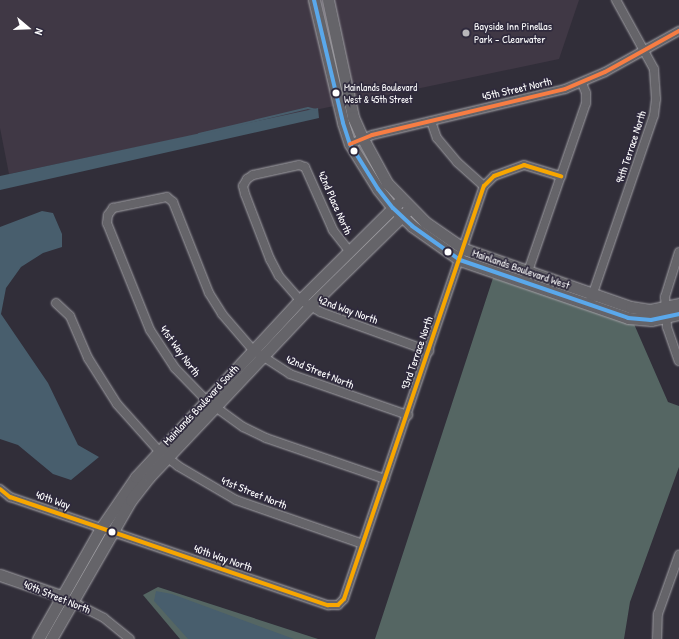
<!DOCTYPE html>
<html>
<head>
<meta charset="utf-8">
<style>
	body { margin:0 }
	#map { position:relative; width:679px; height:639px; overflow:hidden; background:#312e39; font-family:"Patrick Hand",sans-serif }
	div>[style] { position:absolute }
	.built>* { inset:0; background:#403845 }
	.green>* { inset:0; background:#556663 }
	.water>* { inset:0; background:#485e6d }
	.stream>* { height:2px; margin:-1px; padding:0 1px; transform-origin:1px; border-radius:1px; background:#485e6d }
	.roads { filter:drop-shadow(0 0 1px #a2a1a6) drop-shadow(0 0 1px #a2a1a6) }
	.street>* { height:8px; margin:-4px; padding:0 4px; transform-origin:4px; border-radius:4px; background:#656469 }
	.secondary>* { height:11px; margin:-5.5px; padding:0 5.5px; transform-origin:5.5px; border-radius:5.5px; background:#656469 }
	.bus-1>* { height:4px; margin:-2px; padding:0 2px; transform-origin:2px; border-radius:2px; background:#5aa8eb }
	.bus-2>* { height:4px; margin:-2px; padding:0 2px; transform-origin:2px; border-radius:2px; background:#f7a600 }
	.bus-3>* { height:4px; margin:-2px; padding:0 2px; transform-origin:2px; border-radius:2px; background:#f77d43 }
	.dots>* { width:11px; height:11px; translate:-50% -50%; box-sizing:border-box; border:2px solid #2f2a3d; border-radius:50% }
	span { translate:-50% -50%; white-space:nowrap; text-align:center; line-height:1.15; -webkit-text-stroke:3.5px #2f2a3d; paint-order:stroke }
	.bus-label { font-size:10px; color:#fff }
	.left { translate:0 -50%; text-align:left }
	.poi-label { font-size:11px; color:#fff }
	.street-label { font-size:11px; color:#fff }
	.north { position:absolute; left:8px; top:8px; width:40px; height:40px; -webkit-text-stroke:3px #2f2a3d; paint-order:stroke; rotate:109deg; font-size:11px; font-weight:700; line-height:16px; text-align:center; color:#fff }
	.north::after { content:''; display:block; margin:auto; width:14px; height:18px; background:#fff; clip-path:polygon(50% 0,100% 100%,50% 72%,0 100%) }
</style>
</head>
<body>
<div id="map">
	<div class="built">
		<i style="clip-path:polygon(0 0,309px 0,334px 106px,9px 174px,0 128px)"></i>
		<i style="clip-path:polygon(318px 0,324px 0,346px 103px,342px 104px)"></i>
		<i style="clip-path:polygon(332px 0,579px 0,559px 59px,354px 102px)"></i>
	</div>
	<div class="green">
		<i style="clip-path:polygon(493px 278px,634px 324px,668px 402px,679px 406px,679px 467px,630px 602px,624px 639px,375px 639px)"></i>
		<i style="clip-path:polygon(158px 587px,318px 639px,180px 639px,143px 595px)"></i>
	</div>
	<div class="water">
		<i style="clip-path:polygon(318px 108px,319px 118px,0 190px,0 176px)"></i>
		<i style="clip-path:polygon(42px 211px,53px 213px,62px 234px,62px 247px,43px 253px,21px 267px,6px 288px,1px 314px,48px 383px,78px 445px,99px 457px,71px 480px,53px 474px,18px 445px,0 439px,0 227px)"></i>
		<i style="clip-path:polygon(156px 591px,172px 594px,294px 639px,188px 639px,154px 601px)"></i>
	</div>
	<div class="stream">
		<i style="left:199px;top:134px;width:112px;rotate:-13.4deg"></i>
		<i style="left:308px;top:108px;width:8px;rotate:14deg"></i>
	</div>
	<div class="roads">
		<div class="street">
			<i style="left:431px;top:121px;width:18px;rotate:71deg"></i>
			<i style="left:437px;top:138px;width:31px;rotate:50deg"></i>
			<i style="left:457px;top:162px;width:36px;rotate:42deg"></i>
			<i style="left:350px;top:144px;width:24px;rotate:-22deg"></i>
			<i style="left:372px;top:135px;width:198px;rotate:-13.4deg"></i>
			<i style="left:565px;top:89px;width:43px;rotate:-23deg"></i>
			<i style="left:605px;top:72px;width:85px;rotate:-29deg"></i>
			<i style="left:350px;top:252px;width:28px;rotate:-128deg"></i>
			<i style="left:333px;top:230px;width:69px;rotate:-114deg"></i>
			<i style="left:305px;top:167px;width:6px;rotate:-162deg"></i>
			<i style="left:299px;top:165px;width:47px;rotate:167.7deg"></i>
			<i style="left:253px;top:175px;width:7px;rotate:146deg"></i>
			<i style="left:247px;top:179px;width:8px;rotate:120deg"></i>
			<i style="left:243px;top:186px;width:8px;rotate:76deg"></i>
			<i style="left:245px;top:194px;width:70px;rotate:69deg"></i>
			<i style="left:270px;top:259px;width:19px;rotate:62deg"></i>
			<i style="left:279px;top:276px;width:32px;rotate:49deg"></i>
			<i style="left:300px;top:300px;width:24px;rotate:30deg"></i>
			<i style="left:321px;top:312px;width:115px;rotate:19.9deg"></i>
			<i style="left:679px;top:252px;width:47px;rotate:107.3deg"></i>
			<i style="left:665px;top:297px;width:30px;rotate:86deg"></i>
			<i style="left:667px;top:327px;width:36px;rotate:71deg"></i>
			<i style="left:524px;top:283px;width:190px;rotate:-71deg"></i>
			<i style="left:586px;top:103px;width:10px;rotate:-90deg"></i>
			<i style="left:586px;top:93px;width:11px;rotate:-112deg"></i>
			<i style="left:591px;top:299px;width:194px;rotate:-71.1deg"></i>
			<i style="left:654px;top:115px;width:16px;rotate:-83deg"></i>
			<i style="left:656px;top:99px;width:30px;rotate:-94deg"></i>
			<i style="left:654px;top:69px;width:79px;rotate:-118.8deg"></i>
			<i style="left:56px;top:303px;width:19px;rotate:43deg"></i>
			<i style="left:70px;top:316px;width:46px;rotate:66.8deg"></i>
			<i style="left:88px;top:358px;width:54px;rotate:57.8deg"></i>
			<i style="left:117px;top:404px;width:63px;rotate:48.2deg"></i>
			<i style="left:159px;top:451px;width:24px;rotate:38deg"></i>
			<i style="left:178px;top:466px;width:67px;rotate:30.4deg"></i>
			<i style="left:236px;top:500px;width:134px;rotate:19.1deg"></i>
			<i style="left:385px;top:479px;width:126px;rotate:-161deg"></i>
			<i style="left:266px;top:438px;width:25px;rotate:-154deg"></i>
			<i style="left:243px;top:427px;width:46px;rotate:-143.9deg"></i>
			<i style="left:206px;top:400px;width:45px;rotate:-134.1deg"></i>
			<i style="left:175px;top:368px;width:45px;rotate:-123.3deg"></i>
			<i style="left:150px;top:330px;width:115px;rotate:-111.9deg"></i>
			<i style="left:107px;top:223px;width:8px;rotate:-83deg"></i>
			<i style="left:108px;top:215px;width:9px;rotate:-54deg"></i>
			<i style="left:113px;top:208px;width:55px;rotate:-11.5deg"></i>
			<i style="left:167px;top:197px;width:8px;rotate:40deg"></i>
			<i style="left:173px;top:202px;width:98px;rotate:68.4deg"></i>
			<i style="left:209px;top:293px;width:25px;rotate:58deg"></i>
			<i style="left:222px;top:314px;width:48px;rotate:49.3deg"></i>
			<i style="left:253px;top:350px;width:44px;rotate:33deg"></i>
			<i style="left:290px;top:374px;width:125px;rotate:19.2deg"></i>
			<i style="left:0;top:489px;width:13px;rotate:39deg"></i>
			<i style="left:10px;top:497px;width:336px;rotate:18.8deg"></i>
			<i style="left:328px;top:605px;width:10px"></i>
			<i style="left:338px;top:605px;width:8px;rotate:-45deg"></i>
			<i style="left:344px;top:599px;width:436px;rotate:-71.3deg"></i>
			<i style="left:484px;top:186px;width:14px;rotate:-45deg"></i>
			<i style="left:494px;top:176px;width:32px;rotate:-20deg"></i>
			<i style="left:524px;top:165px;width:39px;rotate:17deg"></i>
			<i style="left:69px;top:600px;width:39px;rotate:27deg"></i>
			<i style="left:104px;top:618px;width:33px;rotate:39deg"></i>
			<i style="left:657px;top:639px;width:25px;rotate:-88deg"></i>
			<i style="left:658px;top:614px;width:63px;rotate:-70.4deg"></i>
		</div>
		<div class="secondary">
			<i style="left:314px;top:0;width:126px;rotate:76.7deg"></i>
			<i style="left:343px;top:123px;width:22px;rotate:72deg"></i>
			<i style="left:350px;top:144px;width:53px;rotate:58.1deg"></i>
			<i style="left:378px;top:189px;width:24px;rotate:52deg"></i>
			<i style="left:393px;top:208px;width:26px;rotate:43deg"></i>
			<i style="left:412px;top:226px;width:59px;rotate:35.3deg"></i>
			<i style="left:460px;top:260px;width:178px;rotate:19deg"></i>
			<i style="left:628px;top:318px;width:23px;rotate:5deg"></i>
			<i style="left:651px;top:320px;width:29px;rotate:-12deg"></i>
			<i style="left:328px;top:0;width:120px;rotate:77.9deg"></i>
			<i style="left:353px;top:117px;width:24px;rotate:66deg"></i>
			<i style="left:363px;top:139px;width:50px;rotate:61.4deg"></i>
			<i style="left:387px;top:183px;width:54px;rotate:45.7deg"></i>
			<i style="left:425px;top:222px;width:47px;rotate:34.7deg"></i>
			<i style="left:464px;top:249px;width:177px;rotate:19.2deg"></i>
			<i style="left:631px;top:307px;width:19px;rotate:9deg"></i>
			<i style="left:650px;top:310px;width:30px;rotate:-12deg"></i>
			<i style="left:0;top:575px;width:65px;rotate:19deg"></i>
			<i style="left:38px;top:639px;width:128px;rotate:-60.4deg"></i>
			<i style="left:101px;top:528px;width:62px;rotate:-55.5deg"></i>
			<i style="left:136px;top:477px;width:241px;rotate:-47.2deg"></i>
			<i style="left:300px;top:300px;width:142px;rotate:-44.7deg"></i>
			<i style="left:51px;top:639px;width:160px;rotate:-60.1deg"></i>
			<i style="left:131px;top:500px;width:29px;rotate:-52deg"></i>
			<i style="left:149px;top:477px;width:233px;rotate:-46.7deg"></i>
			<i style="left:309px;top:307px;width:141px;rotate:-44.4deg"></i>
		</div>
	</div>
	<div class="bus-1">
		<i style="left:314px;top:0;width:126px;rotate:76.7deg"></i>
		<i style="left:343px;top:123px;width:22px;rotate:72deg"></i>
		<i style="left:350px;top:144px;width:53px;rotate:58.1deg"></i>
		<i style="left:378px;top:189px;width:24px;rotate:52deg"></i>
		<i style="left:393px;top:208px;width:26px;rotate:43deg"></i>
		<i style="left:412px;top:226px;width:59px;rotate:35.3deg"></i>
		<i style="left:460px;top:260px;width:178px;rotate:19deg"></i>
		<i style="left:628px;top:318px;width:23px;rotate:5deg"></i>
		<i style="left:651px;top:320px;width:29px;rotate:-12deg"></i>
	</div>
	<div class="bus-2">
		<i style="left:0;top:489px;width:13px;rotate:39deg"></i>
		<i style="left:10px;top:497px;width:336px;rotate:18.8deg"></i>
		<i style="left:328px;top:605px;width:10px"></i>
		<i style="left:338px;top:605px;width:8px;rotate:-45deg"></i>
		<i style="left:344px;top:599px;width:436px;rotate:-71.3deg"></i>
		<i style="left:484px;top:186px;width:14px;rotate:-45deg"></i>
		<i style="left:494px;top:176px;width:32px;rotate:-20deg"></i>
		<i style="left:524px;top:165px;width:39px;rotate:17deg"></i>
	</div>
	<div class="bus-3">
		<i style="left:350px;top:144px;width:24px;rotate:-22deg"></i>
		<i style="left:372px;top:135px;width:198px;rotate:-13.4deg"></i>
		<i style="left:565px;top:89px;width:43px;rotate:-23deg"></i>
		<i style="left:605px;top:72px;width:85px;rotate:-29deg"></i>
	</div>
	<div class="dots">
		<i style="left:466px;top:33px;background:#b7b6ba"></i>
		<i style="left:336px;top:93px;background:#fff"></i>
		<i style="left:354px;top:151px;background:#fff"></i>
		<i style="left:448px;top:252px;background:#fff"></i>
		<i style="left:112px;top:532px;background:#fff"></i>
	</div>
	<div class="bus-label">
		<span class="left" style="left:344px;top:93px">Mainlands Boulevard<br>West &amp; 45th Street</span>
	</div>
	<div class="poi-label">
		<span class="left" style="left:474px;top:33px">Bayside Inn Pinellas<br>Park - Clearwater</span>
	</div>
	<div class="street-label">
		<span style="left:517px;top:89px;rotate:-13deg">45th Street North</span>
		<span style="left:631px;top:147px;rotate:-72deg">94th Terrace North</span>
		<span style="left:335px;top:203px;rotate:66deg">42nd Place North</span>
		<span style="left:521px;top:269px;rotate:19deg">Mainlands Boulevard West</span>
		<span style="left:348px;top:310px;rotate:20deg">42nd Way North</span>
		<span style="left:180px;top:351px;rotate:54deg">41st Way North</span>
		<span style="left:417px;top:353px;rotate:-71deg">93rd Terrace North</span>
		<span style="left:320px;top:372px;rotate:22deg">42nd Street North</span>
		<span style="left:201px;top:405px;rotate:-47deg">Mainlands Boulevard South</span>
		<span style="left:254px;top:493px;rotate:22deg">41st Street North</span>
		<span style="left:53px;top:500px;rotate:19deg">40th Way</span>
		<span style="left:223px;top:558px;rotate:19deg">40th Way North</span>
		<span style="left:57px;top:597px;rotate:22deg">40th Street North</span>
	</div>
	<div class="north">N</div>
</div>
</body>
</html>
